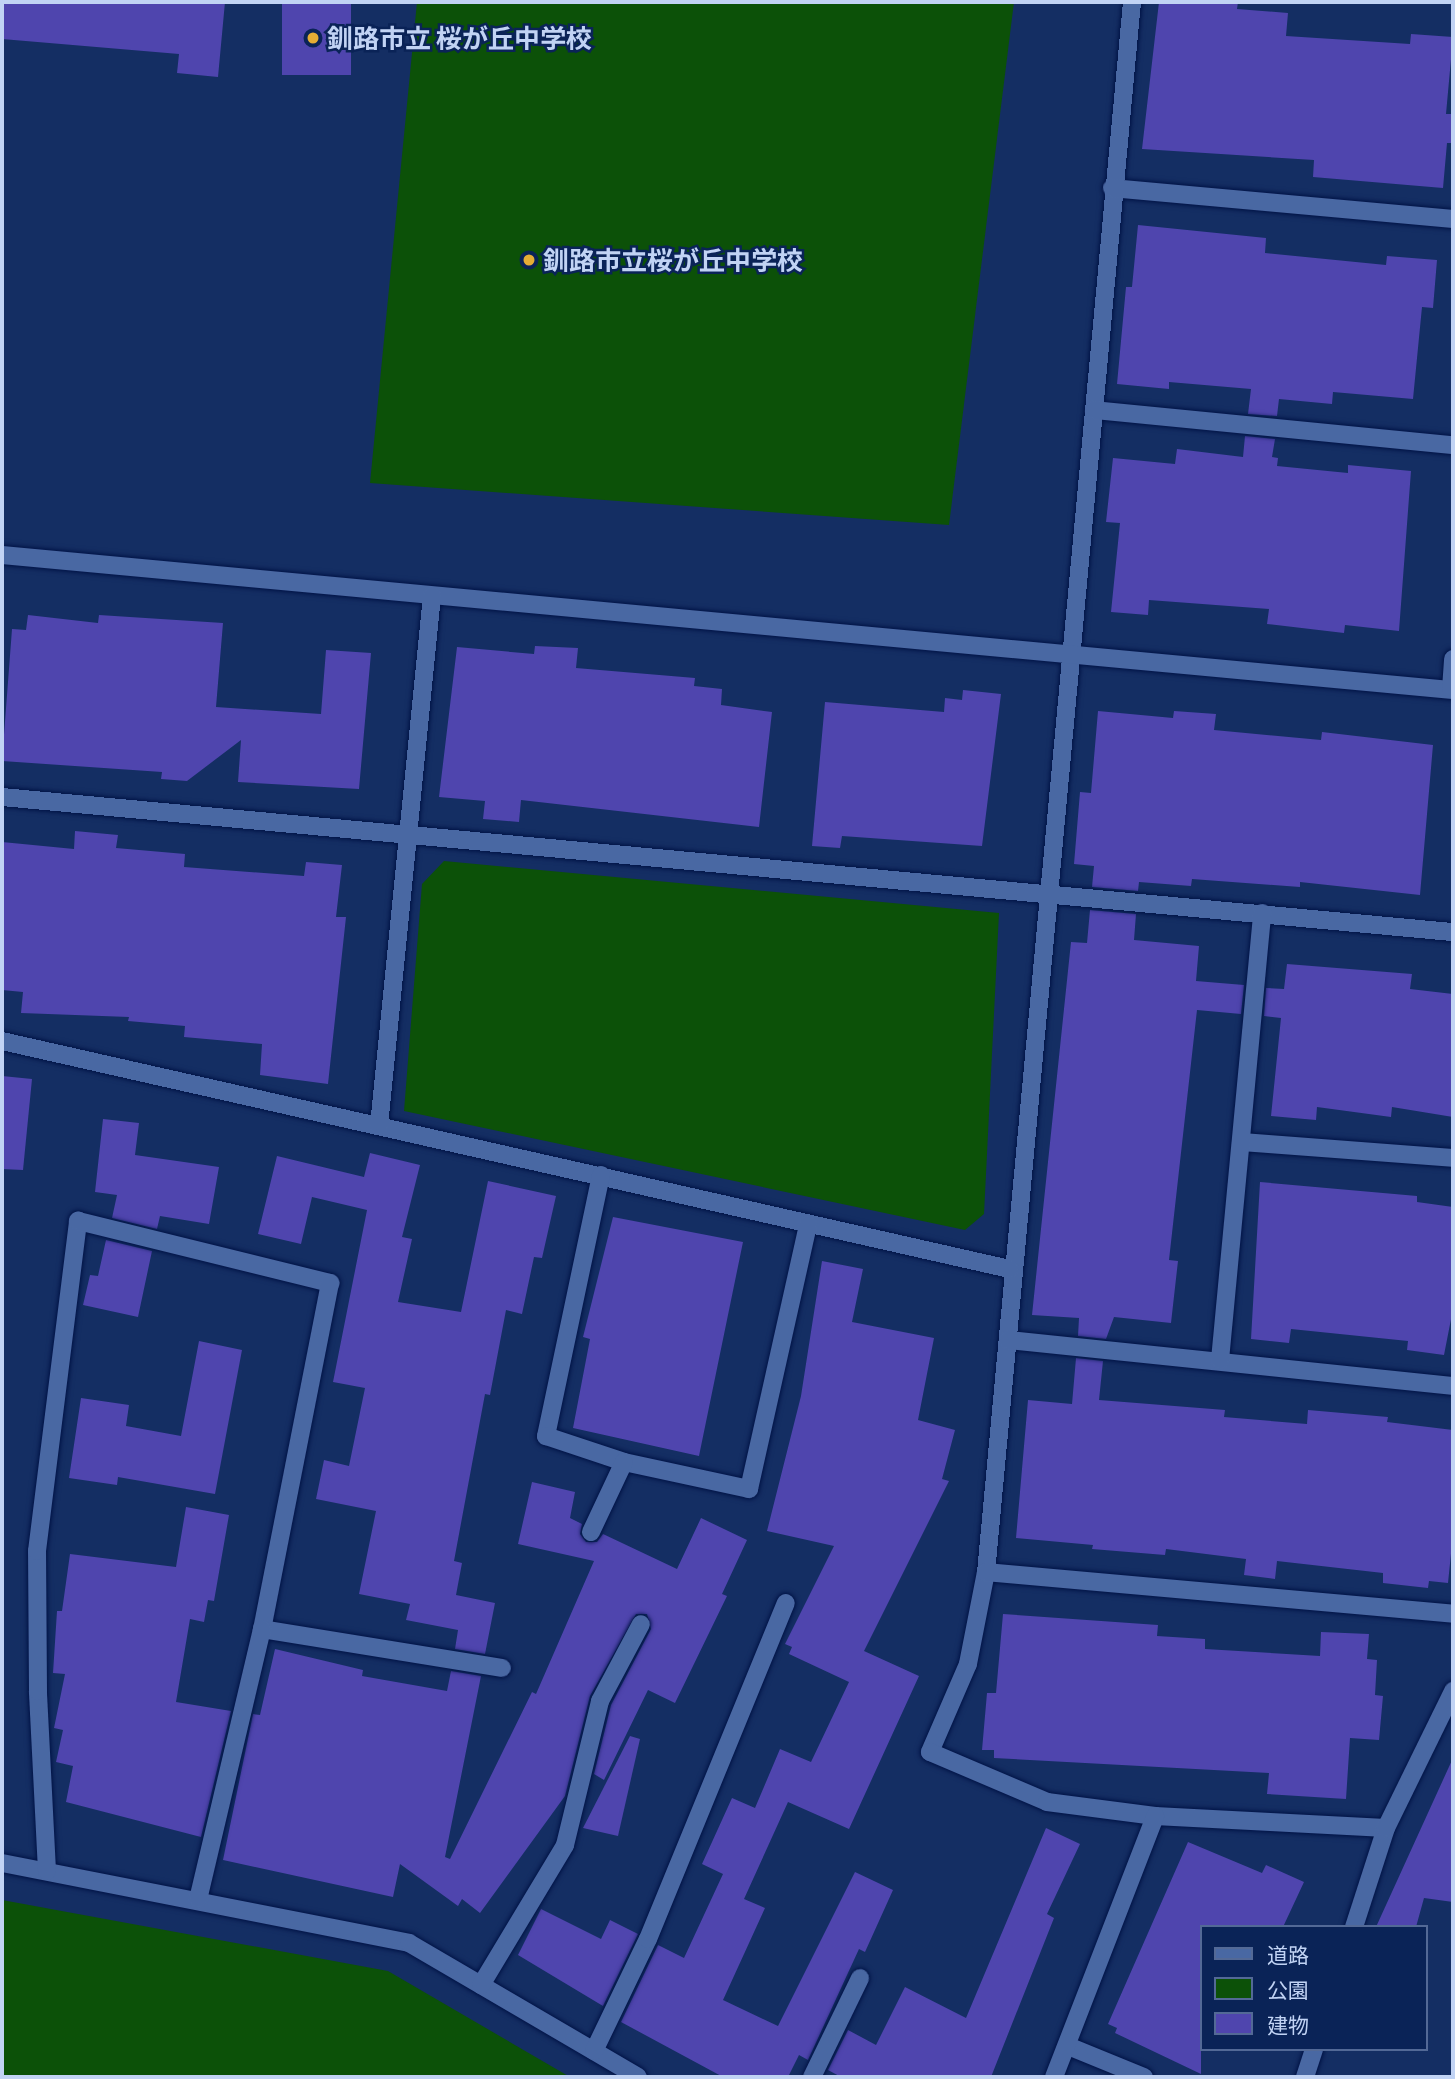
<!DOCTYPE html>
<html>
<head>
<meta charset="utf-8">
<style>
	body { margin:0 }
	#map { position:relative; width:1455px; height:2079px; overflow:hidden; background:#142e63; font-family:Commissioner,"Noto Sans JP",sans-serif }
	div>[style] { position:absolute }
	.green>* { inset:0; background:#0c5108 }
	.building>* { inset:0; background:#4f45ae; transform-origin:0 0 }
	.roads { filter:drop-shadow(0 0 2px #001346) drop-shadow(0 0 2px #001346) }
	.minor>* { height:18px; margin:-9px; padding:0 9px; transform-origin:9px; border-radius:9px; background:#4968a3 }
	.dots>* { width:19px; height:19px; translate:-50% -50%; box-sizing:border-box; border:4px solid #0a2357; border-radius:50% }
	span { translate:-50% -50%; white-space:nowrap; text-align:center; line-height:1.15; -webkit-text-stroke:5px #0a2357; paint-order:stroke }
	.poi-label { font-size:26px; color:#c1d3f4; font-weight:700 }
	.left { translate:0 -50%; text-align:left }
	.frame { position:absolute; inset:0; border:4px solid #c1d3f4; pointer-events:none }
	.legend { position:absolute; left:1200px; top:1925px; width:228px; height:126px; box-sizing:border-box; background:#0a2357; border:2px solid #536996; margin:0; padding:9px 12px; list-style:none; font-size:21px; color:#c1d3f4 }
	.legend li { display:flex; align-items:center; gap:14px; height:35px }
	.legend b { width:35px; border:2px solid #536996 }
</style>
</head>
<body>
<div id="map">
	<div class="green">
		<i style="clip-path:polygon(417px 2px,1014px 2px,949px 525px,370px 483px)"></i>
		<i style="clip-path:polygon(444px 861px,999px 913px,984px 1214px,965px 1230px,404px 1111px,422px 884px)"></i>
		<i style="clip-path:polygon(2px 1900px,388px 1971px,570px 2077px,2px 2077px)"></i>
	</div>
	<div class="building">
		<i style="clip-path:polygon(2px 2px,225px 2px,218px 77px,177px 73px,179px 54px,2px 39px)"></i>
		<i style="left:282px;top:2px;width:69px;height:73px"></i>
		<i style="clip-path:polygon(1159px 2px,1238px 2px,1237px 9px,1288px 13px,1286px 36px,1410px 44px,1411px 34px,1453px 37px,1446px 114px,1453px 114px,1453px 143px,1447px 143px,1443px 188px,1313px 177px,1314px 160px,1142px 149px)"></i>
		<i style="clip-path:polygon(1138px 225px,1266px 238px,1265px 253px,1386px 265px,1387px 256px,1437px 260px,1433px 308px,1422px 307px,1413px 399px,1333px 392px,1332px 404px,1279px 399px,1277px 416px,1248px 414px,1251px 389px,1169px 382px,1169px 389px,1117px 384px,1126px 287px,1132px 287px)"></i>
		<i style="clip-path:polygon(1245px 436px,1275px 439px,1272px 457px,1278px 458px,1277px 466px,1348px 473px,1348px 465px,1411px 471px,1399px 631px,1345px 625px,1344px 633px,1267px 624px,1269px 609px,1149px 600px,1148px 615px,1111px 612px,1120px 523px,1106px 522px,1113px 458px,1175px 464px,1177px 449px,1243px 457px)"></i>
		<i style="clip-path:polygon(28px 615px,98px 623px,99px 615px,223px 623px,216px 707px,321px 714px,326px 650px,371px 653px,359px 789px,238px 782px,241px 740px,187px 781px,161px 779px,162px 772px,2px 761px,12px 629px,26px 630px)"></i>
		<i style="clip-path:polygon(535px 646px,578px 648px,576px 668px,695px 678px,694px 686px,722px 689px,721px 705px,772px 712px,759px 827px,521px 800px,519px 822px,483px 819px,485px 801px,439px 797px,457px 647px,534px 654px)"></i>
		<i style="clip-path:polygon(963px 690px,1001px 694px,982px 846px,842px 836px,840px 848px,812px 846px,825px 702px,944px 712px,945px 698px,962px 700px)"></i>
		<i style="clip-path:polygon(1098px 711px,1173px 718px,1174px 711px,1216px 714px,1214px 730px,1321px 740px,1322px 732px,1433px 745px,1420px 895px,1300px 882px,1300px 887px,1192px 879px,1191px 886px,1139px 882px,1138px 891px,1092px 887px,1094px 866px,1074px 864px,1080px 792px,1091px 793px)"></i>
		<i style="clip-path:polygon(75px 831px,118px 835px,116px 848px,185px 854px,184px 867px,304px 876px,306px 862px,342px 865px,336px 917px,346px 917px,328px 1084px,260px 1075px,262px 1044px,184px 1037px,185px 1026px,128px 1021px,129px 1017px,21px 1013px,23px 992px,2px 990px,2px 842px,74px 849px)"></i>
		<i style="clip-path:polygon(1090px 910px,1136px 914px,1134px 940px,1199px 946px,1196px 981px,1244px 985px,1241px 1014px,1197px 1010px,1169px 1260px,1178px 1261px,1171px 1323px,1114px 1317px,1106px 1339px,1078px 1336px,1079px 1318px,1032px 1315px,1071px 942px,1087px 943px)"></i>
		<i style="clip-path:polygon(1287px 964px,1412px 974px,1410px 989px,1453px 994px,1453px 1117px,1392px 1107px,1391px 1117px,1317px 1107px,1316px 1120px,1271px 1116px,1281px 1018px,1264px 1016px,1266px 988px,1284px 989px)"></i>
		<i style="clip-path:polygon(2px 1076px,32px 1079px,23px 1170px,2px 1169px)"></i>
		<i style="clip-path:polygon(103px 1119px,139px 1123px,135px 1155px,219px 1167px,209px 1224px,160px 1216px,157px 1229px,112px 1218px,117px 1195px,95px 1192px)"></i>
		<i style="clip-path:polygon(370px 1153px,420px 1165px,402px 1237px,412px 1239px,398px 1302px,461px 1312px,488px 1181px,556px 1196px,542px 1258px,534px 1257px,522px 1314px,506px 1310px,490px 1395px,485px 1394px,454px 1561px,462px 1563px,456px 1595px,495px 1603px,485px 1654px,455px 1649px,458px 1630px,406px 1620px,410px 1604px,359px 1594px,376px 1511px,316px 1499px,324px 1460px,349px 1466px,365px 1388px,333px 1382px,367px 1210px,312px 1197px,301px 1244px,258px 1234px,277px 1156px,364px 1177px)"></i>
		<i style="clip-path:polygon(1260px 1182px,1417px 1196px,1417px 1202px,1453px 1207px,1453px 1309px,1444px 1355px,1407px 1350px,1408px 1341px,1291px 1329px,1289px 1343px,1251px 1339px)"></i>
		<i style="clip-path:polygon(613px 1217px,743px 1242px,699px 1456px,573px 1428px,590px 1339px,583px 1337px)"></i>
		<i style="clip-path:polygon(106px 1240px,152px 1251px,138px 1317px,83px 1305px,90px 1275px,98px 1276px)"></i>
		<i style="clip-path:polygon(822px 1261px,863px 1269px,852px 1322px,934px 1338px,918px 1420px,955px 1430px,942px 1479px,949px 1481px,864px 1651px,919px 1676px,849px 1829px,788px 1802px,744px 1899px,765px 1908px,723px 2000px,778px 2026px,855px 1872px,893px 1890px,865px 1952px,859px 1949px,808px 2060px,799px 2055px,788px 2077px,723px 2077px,621px 2022px,658px 1945px,684px 1958px,723px 1874px,702px 1864px,732px 1798px,755px 1808px,780px 1749px,811px 1762px,849px 1682px,789px 1654px,792px 1647px,785px 1644px,834px 1546px,767px 1531px,801px 1396px)"></i>
		<i style="clip-path:polygon(199px 1341px,242px 1350px,215px 1494px,118px 1477px,117px 1485px,69px 1478px,81px 1398px,129px 1405px,126px 1426px,181px 1436px)"></i>
		<i style="clip-path:polygon(1076px 1358px,1103px 1361px,1099px 1400px,1225px 1410px,1224px 1417px,1307px 1424px,1308px 1410px,1388px 1417px,1387px 1422px,1453px 1430px,1453px 1534px,1448px 1583px,1429px 1581px,1428px 1588px,1383px 1583px,1383px 1573px,1277px 1561px,1275px 1579px,1244px 1575px,1246px 1559px,1166px 1549px,1165px 1555px,1092px 1549px,1093px 1545px,1016px 1538px,1028px 1400px,1072px 1404px)"></i>
		<i style="clip-path:polygon(532px 1482px,575px 1492px,570px 1518px,582px 1524px,580px 1534px,586px 1542px,597px 1542px,603px 1534px,677px 1569px,701px 1518px,747px 1540px,722px 1594px,727px 1596px,675px 1703px,648px 1690px,604px 1780px,594px 1774px,611px 1705px,651px 1629px,647px 1614px,636px 1614px,590px 1696px,565px 1796px,480px 1913px,462px 1899px,458px 1906px,400px 1864px,393px 1897px,223px 1860px,253px 1714px,260px 1715px,275px 1649px,363px 1670px,362px 1676px,447px 1691px,451px 1671px,481px 1676px,445px 1857px,450px 1859px,532px 1692px,536px 1694px,594px 1561px,518px 1544px)"></i>
		<i style="clip-path:polygon(186px 1507px,229px 1515px,214px 1601px,208px 1600px,204px 1622px,190px 1619px,176px 1702px,231px 1711px,201px 1837px,66px 1802px,73px 1766px,56px 1762px,63px 1730px,54px 1728px,65px 1674px,53px 1673px,57px 1611px,62px 1611px,70px 1554px,176px 1567px)"></i>
		<i style="clip-path:polygon(1003px 1614px,1158px 1625px,1157px 1636px,1205px 1639px,1205px 1649px,1320px 1656px,1321px 1632px,1369px 1634px,1367px 1659px,1377px 1660px,1375px 1695px,1383px 1696px,1379px 1740px,1350px 1738px,1346px 1799px,1267px 1794px,1269px 1773px,994px 1758px,994px 1750px,982px 1750px,987px 1693px,996px 1693px)"></i>
		<i style="clip-path:polygon(630px 1736px,640px 1739px,618px 1836px,583px 1828px)"></i>
		<i style="clip-path:polygon(1453px 1758px,1453px 1902px,1424px 1898px,1416px 1927px,1376px 1927px)"></i>
		<i style="clip-path:polygon(1046px 1828px,1080px 1844px,1047px 1914px,1054px 1918px,991px 2077px,841px 2077px,828px 2070px,848px 2030px,876px 2045px,905px 1987px,966px 2018px)"></i>
		<i style="clip-path:polygon(1188px 1842px,1262px 1873px,1266px 1865px,1304px 1882px,1283px 1927px,1201px 1927px,1201px 2074px,1115px 2033px,1117px 2028px,1108px 2024px)"></i>
		<i style="clip-path:polygon(541px 1909px,601px 1939px,610px 1920px,638px 1934px,603px 2006px,518px 1955px)"></i>
	</div>
	<div class="roads">
		<div class="minor">
			<i style="left:1132px;top:2px;width:1577px;rotate:95.31deg"></i>
			<i style="left:986px;top:1572px;width:94px;rotate:101.1deg"></i>
			<i style="left:968px;top:1664px;width:96px;rotate:113.4deg"></i>
			<i style="left:930px;top:1752px;width:127px;rotate:23.1deg"></i>
			<i style="left:1047px;top:1802px;width:109px;rotate:7.4deg"></i>
			<i style="left:1155px;top:1816px;width:231px;rotate:3deg"></i>
			<i style="left:1112px;top:188px;width:342px;rotate:5.2deg"></i>
			<i style="left:1094px;top:410px;width:361px;rotate:5.6deg"></i>
			<i style="left:2px;top:555px;width:1457px;rotate:5.32deg"></i>
			<i style="left:1451px;top:689px;width:30px;rotate:-86deg"></i>
			<i style="left:2px;top:797px;width:1457px;rotate:5.32deg"></i>
			<i style="left:2px;top:1041px;width:1033px;rotate:12.75deg"></i>
			<i style="left:379px;top:1126px;width:533px;rotate:-84.29deg"></i>
			<i style="left:1241px;top:1142px;width:213px;rotate:4.3deg"></i>
			<i style="left:601px;top:1175px;width:267px;rotate:101.9deg"></i>
			<i style="left:546px;top:1436px;width:82px;rotate:18.4deg"></i>
			<i style="left:624px;top:1462px;width:128px;rotate:12.2deg"></i>
			<i style="left:749px;top:1489px;width:271px;rotate:-77.4deg"></i>
			<i style="left:1008px;top:1340px;width:447px;rotate:5.9deg"></i>
			<i style="left:1220px;top:1360px;width:449px;rotate:-84.6deg"></i>
			<i style="left:591px;top:1532px;width:77px;rotate:-64.8deg"></i>
			<i style="left:986px;top:1572px;width:469px;rotate:5.1deg"></i>
			<i style="left:262px;top:1629px;width:243px;rotate:9.2deg"></i>
			<i style="left:2px;top:1863px;width:415px;rotate:11.1deg"></i>
			<i style="left:409px;top:1943px;width:265px;rotate:30.3deg"></i>
			<i style="left:47px;top:1871px;width:180px;rotate:-92.9deg"></i>
			<i style="left:38px;top:1691px;width:140px;rotate:-90.4deg"></i>
			<i style="left:37px;top:1551px;width:333px;rotate:-82.9deg"></i>
			<i style="left:78px;top:1221px;width:260px;rotate:13.8deg"></i>
			<i style="left:330px;top:1283px;width:353px;rotate:101.1deg"></i>
			<i style="left:262px;top:1629px;width:277px;rotate:103.3deg"></i>
			<i style="left:1354px;top:1927px;width:104px;rotate:-72.1deg"></i>
			<i style="left:1386px;top:1828px;width:153px;rotate:-63.9deg"></i>
			<i style="left:481px;top:1985px;width:163px;rotate:-59deg"></i>
			<i style="left:565px;top:1845px;width:148px;rotate:-76.3deg"></i>
			<i style="left:600px;top:1701px;width:87px;rotate:-62deg"></i>
			<i style="left:1068px;top:2046px;width:82px;rotate:22.2deg"></i>
			<i style="left:594px;top:2051px;width:124px;rotate:-64.3deg"></i>
			<i style="left:648px;top:1939px;width:363px;rotate:-67.7deg"></i>
			<i style="left:812px;top:2077px;width:110px;rotate:-64.1deg"></i>
			<i style="left:1054px;top:2077px;width:280px;rotate:-68.8deg"></i>
			<i style="left:1305px;top:2077px;width:29px;rotate:-72deg"></i>
		</div>
	</div>
	<div class="dots">
		<i style="left:313px;top:38px;background:#e5ad35"></i>
		<i style="left:529px;top:260px;background:#e5ad35"></i>
	</div>
	<div class="poi-label">
		<span class="left" style="left:327px;top:38px">釧路市立 桜が丘中学校</span>
		<span class="left" style="left:543px;top:260px">釧路市立桜が丘中学校</span>
	</div>
	<div class="frame"></div>
	<ul class="legend">
	<li><b style="height:9px;background:#4968a3"></b>道路</li>
	<li><b style="height:19px;background:#0c5108"></b>公園</li>
	<li><b style="height:19px;background:#4f45ae"></b>建物</li>
	</ul>
</div>
</body>
</html>
